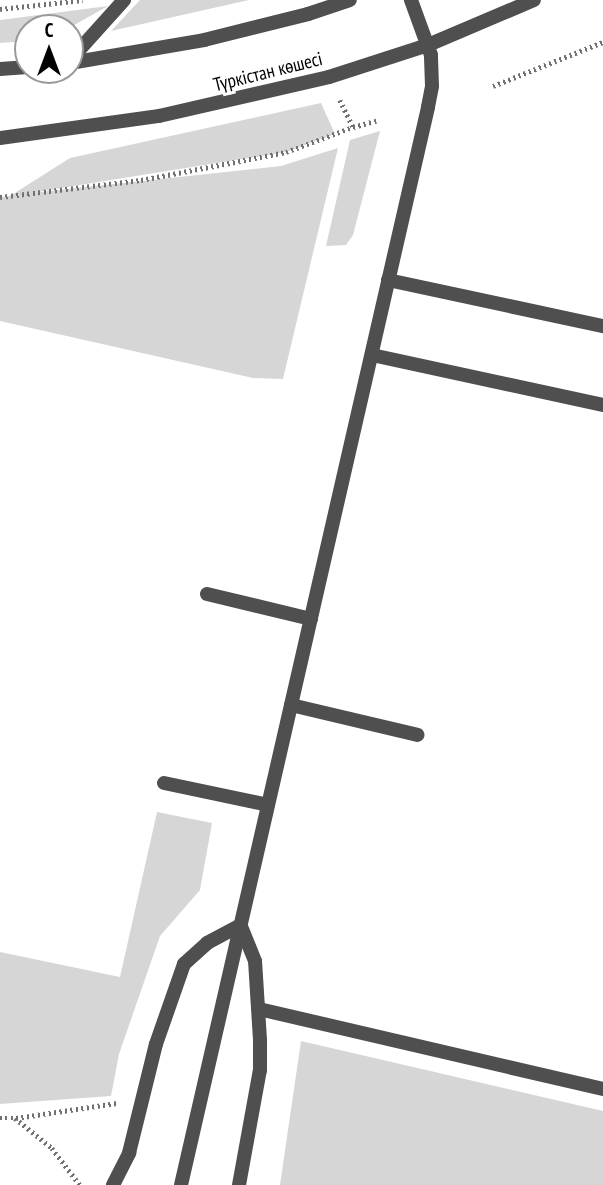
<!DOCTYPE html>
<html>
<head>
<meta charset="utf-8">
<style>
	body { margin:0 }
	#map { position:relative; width:603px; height:1185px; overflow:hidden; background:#fff; font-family:"PT Sans Narrow",sans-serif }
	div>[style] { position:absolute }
	.green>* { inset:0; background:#d6d6d6 }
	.path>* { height:4.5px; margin-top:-2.25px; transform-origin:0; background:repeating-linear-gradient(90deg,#717171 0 2px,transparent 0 5.5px) }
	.service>* { height:14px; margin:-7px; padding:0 7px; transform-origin:7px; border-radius:7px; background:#4f4f4f }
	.tertiary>* { height:14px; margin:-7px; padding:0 7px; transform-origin:7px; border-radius:7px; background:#4f4f4f }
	span { translate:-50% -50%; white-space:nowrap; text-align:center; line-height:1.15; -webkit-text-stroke:6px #fff; paint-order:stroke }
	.street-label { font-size:19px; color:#000 }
	.north { position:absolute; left:14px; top:14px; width:70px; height:70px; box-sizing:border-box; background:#fff; border:2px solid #999; border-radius:50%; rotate:0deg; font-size:19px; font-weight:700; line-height:28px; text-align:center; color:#000 }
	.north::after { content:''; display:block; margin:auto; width:24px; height:32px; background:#000; clip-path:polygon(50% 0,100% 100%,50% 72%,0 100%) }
</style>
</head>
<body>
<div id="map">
	<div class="green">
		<i style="clip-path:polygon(140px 0,249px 0,111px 31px)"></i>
		<i style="clip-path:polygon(108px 6px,69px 28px,28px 28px,28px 41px,0 43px,0 20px)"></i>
		<i style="clip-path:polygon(321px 103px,335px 134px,286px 152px,30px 193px,281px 166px,338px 148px,283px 379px,253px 378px,0 321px,0 197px,10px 196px,70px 158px)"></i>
		<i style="clip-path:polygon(380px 131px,353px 235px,346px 245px,326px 246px,350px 140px)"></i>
		<i style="clip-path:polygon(157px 812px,212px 823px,200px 890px,160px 936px,119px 1054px,111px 1096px,0 1104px,0 952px,120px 977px)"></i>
		<i style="clip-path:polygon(301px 1041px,603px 1111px,603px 1185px,280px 1185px)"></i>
	</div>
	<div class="path">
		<i style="left:0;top:9px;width:83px;rotate:-6.2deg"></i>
		<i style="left:493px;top:86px;width:118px;rotate:-21.8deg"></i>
		<i style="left:340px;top:100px;width:30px;rotate:64deg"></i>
		<i style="left:353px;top:127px;width:24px;rotate:-15deg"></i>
		<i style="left:0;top:197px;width:142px;rotate:-6.9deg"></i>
		<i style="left:141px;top:180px;width:148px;rotate:-10.9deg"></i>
		<i style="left:286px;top:152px;width:72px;rotate:-20.5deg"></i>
		<i style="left:0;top:1118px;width:15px"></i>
		<i style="left:15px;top:1118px;width:48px;rotate:39deg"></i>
		<i style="left:52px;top:1148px;width:46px;rotate:52.9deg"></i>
		<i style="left:16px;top:1118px;width:102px;rotate:-8.4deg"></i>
	</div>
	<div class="service">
		<i style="left:70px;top:60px;width:81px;rotate:-48deg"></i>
		<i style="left:388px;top:280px;width:220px;rotate:12.1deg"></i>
		<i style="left:372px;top:355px;width:236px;rotate:12.2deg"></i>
		<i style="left:207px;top:594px;width:107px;rotate:13.5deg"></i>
		<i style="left:291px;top:705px;width:130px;rotate:13.3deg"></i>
		<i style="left:164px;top:783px;width:106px;rotate:11.9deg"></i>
		<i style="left:259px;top:1009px;width:353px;rotate:13.1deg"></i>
	</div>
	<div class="tertiary">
		<i style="left:70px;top:63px;width:136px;rotate:-9.7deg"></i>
		<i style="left:204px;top:40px;width:107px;rotate:-14deg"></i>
		<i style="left:308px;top:14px;width:44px;rotate:-18.4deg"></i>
		<i style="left:0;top:69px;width:28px;rotate:-4deg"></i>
		<i style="left:0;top:138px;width:161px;rotate:-7.9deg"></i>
		<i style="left:159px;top:116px;width:174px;rotate:-12.9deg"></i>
		<i style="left:329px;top:77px;width:104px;rotate:-17.9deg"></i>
		<i style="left:428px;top:45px;width:115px;rotate:-23deg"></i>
		<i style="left:113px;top:1185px;width:36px;rotate:-63deg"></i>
		<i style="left:129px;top:1153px;width:112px;rotate:-76.1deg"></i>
		<i style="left:156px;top:1044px;width:85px;rotate:-70.7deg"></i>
		<i style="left:184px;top:964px;width:31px;rotate:-42deg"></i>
		<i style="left:207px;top:943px;width:38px;rotate:-28deg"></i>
		<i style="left:181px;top:1185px;width:1106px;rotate:-77.09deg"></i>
		<i style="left:428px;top:107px;width:21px;rotate:-79deg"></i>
		<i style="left:432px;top:86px;width:31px;rotate:-92deg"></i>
		<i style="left:431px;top:55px;width:59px;rotate:-110deg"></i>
		<i style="left:239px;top:1185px;width:117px;rotate:-79.7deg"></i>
		<i style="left:260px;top:1070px;width:30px;rotate:-90deg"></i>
		<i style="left:260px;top:1040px;width:79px;rotate:-93.6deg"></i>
		<i style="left:255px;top:961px;width:38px;rotate:-112deg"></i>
	</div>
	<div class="street-label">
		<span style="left:268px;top:72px;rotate:-14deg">Түркістан көшесі</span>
	</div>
	<div class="north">С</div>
</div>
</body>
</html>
